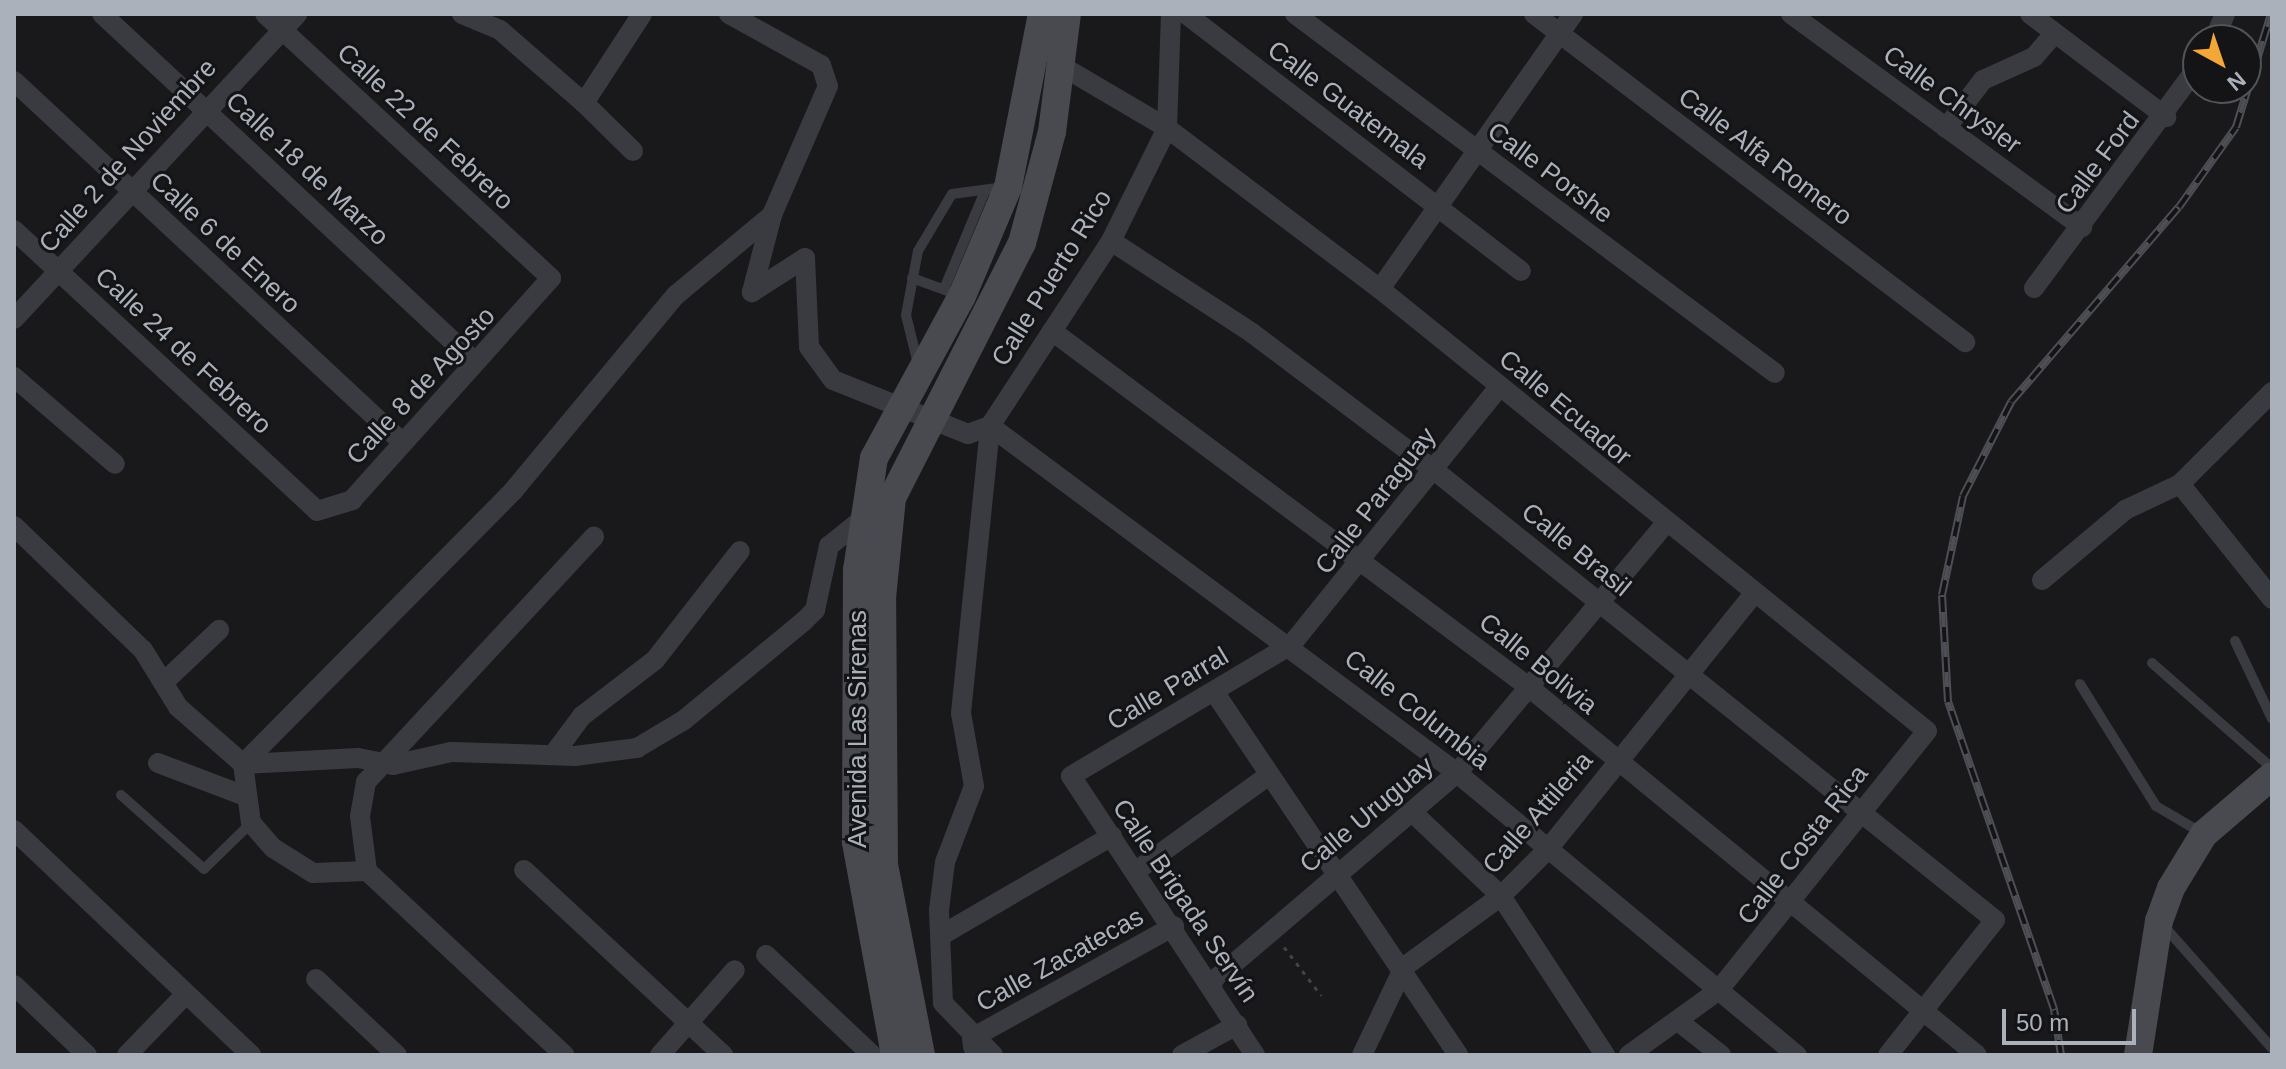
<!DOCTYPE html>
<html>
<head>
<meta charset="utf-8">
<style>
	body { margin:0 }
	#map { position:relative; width:2286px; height:1069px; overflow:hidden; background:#19191b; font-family:Arial,sans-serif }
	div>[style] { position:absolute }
	.path>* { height:3px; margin-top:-1.5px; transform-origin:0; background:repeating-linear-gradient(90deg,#404247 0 4px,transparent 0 10px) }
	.lane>* { height:10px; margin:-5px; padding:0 5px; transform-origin:5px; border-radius:5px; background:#3a3b40 }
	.street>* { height:20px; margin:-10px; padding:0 10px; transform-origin:10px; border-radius:10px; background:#3a3b40 }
	.secondary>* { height:28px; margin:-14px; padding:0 14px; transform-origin:14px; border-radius:14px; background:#484a50 }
	.rail>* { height:8px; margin-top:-4px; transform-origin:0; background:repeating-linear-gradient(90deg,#141416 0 15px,#4d4f55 0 30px); box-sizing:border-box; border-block:2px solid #4d4f55 }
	span { translate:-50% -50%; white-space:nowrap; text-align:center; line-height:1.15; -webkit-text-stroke:6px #141416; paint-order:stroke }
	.street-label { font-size:26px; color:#abb1bb }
	.frame { position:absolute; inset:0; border:16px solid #abb1bb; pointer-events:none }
	.north { position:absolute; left:2182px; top:24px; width:80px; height:80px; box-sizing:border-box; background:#141416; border:2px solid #505358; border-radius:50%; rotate:140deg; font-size:22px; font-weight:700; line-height:32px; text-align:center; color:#abb1bb }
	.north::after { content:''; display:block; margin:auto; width:28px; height:36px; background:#f3a738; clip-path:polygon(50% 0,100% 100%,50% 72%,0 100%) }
	.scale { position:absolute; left:2002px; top:1009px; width:134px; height:36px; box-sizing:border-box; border:4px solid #abb1bb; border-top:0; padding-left:10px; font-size:24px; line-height:28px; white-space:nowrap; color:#abb1bb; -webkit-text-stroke:6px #141416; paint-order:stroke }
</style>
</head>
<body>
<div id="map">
	<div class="path">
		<i style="left:1284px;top:947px;width:61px;rotate:52.4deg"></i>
	</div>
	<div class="lane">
		<i style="left:912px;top:278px;width:38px;rotate:20deg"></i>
		<i style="left:944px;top:289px;width:106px;rotate:-67.3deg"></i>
		<i style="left:918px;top:364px;width:50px;rotate:-103.8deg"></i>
		<i style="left:906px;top:315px;width:65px;rotate:-79.4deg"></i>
		<i style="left:918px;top:251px;width:66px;rotate:-59.2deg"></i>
		<i style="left:952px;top:194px;width:53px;rotate:-7.5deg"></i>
		<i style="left:2235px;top:641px;width:86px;rotate:64.6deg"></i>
		<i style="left:2152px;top:663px;width:159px;rotate:41.2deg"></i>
		<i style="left:2080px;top:684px;width:144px;rotate:58.1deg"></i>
		<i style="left:2156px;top:806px;width:53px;rotate:30.4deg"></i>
		<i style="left:121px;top:795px;width:111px;rotate:41.7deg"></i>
		<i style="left:204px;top:869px;width:66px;rotate:-44.4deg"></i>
		<i style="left:2163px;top:925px;width:164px;rotate:48.5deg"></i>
	</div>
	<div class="street">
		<i style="left:102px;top:14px;width:510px;rotate:43.01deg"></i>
		<i style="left:462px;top:14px;width:41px;rotate:22.8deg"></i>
		<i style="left:500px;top:30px;width:111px;rotate:41deg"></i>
		<i style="left:729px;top:14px;width:105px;rotate:29deg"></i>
		<i style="left:821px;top:65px;width:22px;rotate:72deg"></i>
		<i style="left:828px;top:86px;width:141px;rotate:113.5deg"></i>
		<i style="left:772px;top:215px;width:80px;rotate:104.6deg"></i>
		<i style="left:752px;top:292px;width:63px;rotate:-32.7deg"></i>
		<i style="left:805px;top:258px;width:89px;rotate:87.4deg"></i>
		<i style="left:809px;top:347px;width:41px;rotate:54deg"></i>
		<i style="left:833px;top:380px;width:145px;rotate:21.8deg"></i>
		<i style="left:968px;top:434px;width:23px;rotate:-20deg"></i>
		<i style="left:1186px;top:14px;width:422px;rotate:37.5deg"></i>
		<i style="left:1295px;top:14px;width:599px;rotate:36.79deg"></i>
		<i style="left:1534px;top:14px;width:542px;rotate:37.27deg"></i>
		<i style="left:1791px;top:14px;width:361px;rotate:36.2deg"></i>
		<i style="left:2030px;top:14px;width:171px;rotate:37.1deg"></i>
		<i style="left:2214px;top:40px;width:28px;rotate:-67deg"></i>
		<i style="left:1060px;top:65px;width:124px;rotate:30.5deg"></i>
		<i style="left:1167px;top:128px;width:267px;rotate:37.1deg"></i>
		<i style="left:1380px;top:289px;width:703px;rotate:38.94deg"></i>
		<i style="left:1927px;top:731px;width:332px;rotate:128.8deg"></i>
		<i style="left:1719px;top:990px;width:111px;rotate:144.2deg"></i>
		<i style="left:14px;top:81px;width:530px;rotate:42.94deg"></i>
		<i style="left:1946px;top:128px;width:61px;rotate:-52.4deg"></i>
		<i style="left:1983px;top:80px;width:56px;rotate:-24.3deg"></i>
		<i style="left:2034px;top:57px;width:30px;rotate:-49deg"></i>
		<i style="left:633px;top:151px;width:69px;rotate:-135.6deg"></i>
		<i style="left:584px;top:103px;width:106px;rotate:-56.9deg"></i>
		<i style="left:14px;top:230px;width:413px;rotate:42.8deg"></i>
		<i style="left:317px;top:511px;width:37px;rotate:-17deg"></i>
		<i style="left:352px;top:500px;width:298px;rotate:-48.1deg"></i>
		<i style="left:551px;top:278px;width:389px;rotate:-137.3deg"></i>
		<i style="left:1111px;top:241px;width:168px;rotate:33.1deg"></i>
		<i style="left:1252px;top:333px;width:228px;rotate:37deg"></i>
		<i style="left:1434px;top:470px;width:719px;rotate:38.73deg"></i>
		<i style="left:1995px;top:920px;width:172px;rotate:128.4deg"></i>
		<i style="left:2034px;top:288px;width:276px;rotate:-53.5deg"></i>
		<i style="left:1380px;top:289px;width:336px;rotate:-54.9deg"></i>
		<i style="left:14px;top:319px;width:416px;rotate:-47.1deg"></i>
		<i style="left:1052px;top:331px;width:597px;rotate:36.75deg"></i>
		<i style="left:1530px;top:688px;width:578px;rotate:39.39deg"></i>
		<i style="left:14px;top:377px;width:133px;rotate:40.7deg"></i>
		<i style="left:990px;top:426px;width:582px;rotate:36.61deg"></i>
		<i style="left:1457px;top:773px;width:442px;rotate:39.7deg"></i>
		<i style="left:2180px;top:484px;width:147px;rotate:51.3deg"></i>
		<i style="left:14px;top:526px;width:179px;rotate:43.9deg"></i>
		<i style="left:143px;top:650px;width:67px;rotate:58.4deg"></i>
		<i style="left:178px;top:707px;width:86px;rotate:41.2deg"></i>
		<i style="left:2042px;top:580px;width:109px;rotate:-40.1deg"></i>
		<i style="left:2125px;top:510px;width:61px;rotate:-25.3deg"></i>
		<i style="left:2180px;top:484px;width:130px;rotate:-45deg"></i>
		<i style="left:164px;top:682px;width:76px;rotate:-43.4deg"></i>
		<i style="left:1215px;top:693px;width:436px;rotate:56.1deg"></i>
		<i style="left:553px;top:755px;width:49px;rotate:-53.4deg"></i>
		<i style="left:582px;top:716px;width:92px;rotate:-37.5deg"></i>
		<i style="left:655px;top:660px;width:138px;rotate:-52.1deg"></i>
		<i style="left:158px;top:763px;width:93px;rotate:20.8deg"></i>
		<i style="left:243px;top:764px;width:115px;rotate:-3deg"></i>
		<i style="left:358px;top:758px;width:36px;rotate:11deg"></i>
		<i style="left:393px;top:765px;width:59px;rotate:-12.6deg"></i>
		<i style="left:451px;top:752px;width:124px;rotate:1.8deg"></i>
		<i style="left:575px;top:756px;width:63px;rotate:-7.4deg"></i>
		<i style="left:637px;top:748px;width:55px;rotate:-30.8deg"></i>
		<i style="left:684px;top:720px;width:154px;rotate:-39.5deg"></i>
		<i style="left:803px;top:622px;width:17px;rotate:-45deg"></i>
		<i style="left:815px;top:610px;width:66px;rotate:-77.7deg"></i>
		<i style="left:829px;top:546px;width:46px;rotate:-38.9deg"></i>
		<i style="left:1412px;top:812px;width:122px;rotate:43.3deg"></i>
		<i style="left:1501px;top:896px;width:190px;rotate:56.8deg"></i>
		<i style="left:14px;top:830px;width:327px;rotate:43.5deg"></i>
		<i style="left:524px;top:870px;width:272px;rotate:42.9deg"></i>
		<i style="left:367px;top:871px;width:54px;rotate:177.9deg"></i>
		<i style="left:313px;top:873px;width:47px;rotate:-148deg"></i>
		<i style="left:273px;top:848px;width:33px;rotate:-131deg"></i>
		<i style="left:251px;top:823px;width:60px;rotate:-97.7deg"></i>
		<i style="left:243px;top:764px;width:384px;rotate:-45.3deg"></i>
		<i style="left:513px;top:491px;width:255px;rotate:-50.3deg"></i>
		<i style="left:676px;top:295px;width:125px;rotate:-39.8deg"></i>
		<i style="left:367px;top:871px;width:55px;rotate:-97.3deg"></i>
		<i style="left:360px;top:816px;width:35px;rotate:-80deg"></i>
		<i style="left:366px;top:782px;width:335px;rotate:-47.1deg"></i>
		<i style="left:367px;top:871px;width:270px;rotate:43deg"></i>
		<i style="left:1136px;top:871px;width:164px;rotate:-35.8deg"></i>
		<i style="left:940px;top:936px;width:199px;rotate:-30.2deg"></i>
		<i style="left:766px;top:955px;width:146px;rotate:43.3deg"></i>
		<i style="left:316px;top:979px;width:111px;rotate:43.2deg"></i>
		<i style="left:1211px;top:983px;width:323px;rotate:-40.5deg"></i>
		<i style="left:1457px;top:773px;width:323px;rotate:-50.1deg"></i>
		<i style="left:14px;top:985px;width:101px;rotate:43.8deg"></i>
		<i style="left:1678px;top:1021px;width:55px;rotate:38.3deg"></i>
		<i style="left:973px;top:1047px;width:9px;rotate:-96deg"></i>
		<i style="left:972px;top:1038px;width:231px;rotate:-29deg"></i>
		<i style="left:127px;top:1055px;width:85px;rotate:-46deg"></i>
		<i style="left:660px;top:1055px;width:113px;rotate:-48.6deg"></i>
		<i style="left:993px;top:1055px;width:72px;rotate:-133.9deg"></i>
		<i style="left:943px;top:1003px;width:93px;rotate:-92.5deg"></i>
		<i style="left:939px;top:910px;width:48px;rotate:-82.9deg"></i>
		<i style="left:945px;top:862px;width:81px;rotate:-69.1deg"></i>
		<i style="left:974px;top:786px;width:74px;rotate:-100.1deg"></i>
		<i style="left:961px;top:713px;width:288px;rotate:-84.2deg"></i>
		<i style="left:990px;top:426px;width:221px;rotate:-56.8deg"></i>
		<i style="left:1111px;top:241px;width:126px;rotate:-63.6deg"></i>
		<i style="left:1167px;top:128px;width:114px;rotate:-88deg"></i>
		<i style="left:1182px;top:1055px;width:63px;rotate:-28.6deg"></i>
		<i style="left:1255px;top:1055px;width:334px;rotate:-123.4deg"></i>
		<i style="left:1071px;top:776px;width:256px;rotate:-30.8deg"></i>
		<i style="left:1291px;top:645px;width:331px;rotate:-51.1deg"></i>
		<i style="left:1362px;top:1055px;width:98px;rotate:-64.5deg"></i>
		<i style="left:1404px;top:967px;width:120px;rotate:-36.2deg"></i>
		<i style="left:1501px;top:896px;width:66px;rotate:-45deg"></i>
		<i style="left:1548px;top:849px;width:325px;rotate:-51.1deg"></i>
	</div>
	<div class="secondary">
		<i style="left:895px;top:1055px;width:217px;rotate:-100.4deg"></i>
		<i style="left:856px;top:842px;width:272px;rotate:-89.8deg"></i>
		<i style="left:857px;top:570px;width:113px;rotate:-81.4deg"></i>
		<i style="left:874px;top:458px;width:184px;rotate:-61.5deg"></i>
		<i style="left:962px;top:296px;width:118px;rotate:-67.1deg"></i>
		<i style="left:1008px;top:187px;width:176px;rotate:-78.9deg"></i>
		<i style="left:921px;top:1055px;width:194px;rotate:-101deg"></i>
		<i style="left:884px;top:865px;width:267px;rotate:-90.4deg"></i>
		<i style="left:882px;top:598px;width:100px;rotate:-84.3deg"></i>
		<i style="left:892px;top:498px;width:286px;rotate:-63deg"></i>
		<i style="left:1022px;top:243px;width:115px;rotate:-74.9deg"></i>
		<i style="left:1052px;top:132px;width:119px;rotate:-82.8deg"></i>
		<i style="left:2138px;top:1055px;width:136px;rotate:-81.1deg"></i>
		<i style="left:2159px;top:921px;width:35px;rotate:-70deg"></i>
		<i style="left:2171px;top:888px;width:63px;rotate:-58.6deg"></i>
		<i style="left:2204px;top:834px;width:89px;rotate:-40.5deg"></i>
	</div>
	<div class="rail">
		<i style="left:2061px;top:1055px;width:47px;rotate:-98.7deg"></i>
		<i style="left:2054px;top:1009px;width:325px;rotate:-109deg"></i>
		<i style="left:1948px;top:702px;width:107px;rotate:-93.2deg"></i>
		<i style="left:1942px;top:595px;width:101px;rotate:-78deg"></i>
		<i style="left:1963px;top:496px;width:106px;rotate:-62.9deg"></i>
		<i style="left:2011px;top:402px;width:257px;rotate:-49.3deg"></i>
		<i style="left:2179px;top:207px;width:98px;rotate:-54.5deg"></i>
		<i style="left:2236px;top:127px;width:118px;rotate:-72.8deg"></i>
	</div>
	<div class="street-label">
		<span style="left:1952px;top:100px;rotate:36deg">Calle Chrysler</span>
		<span style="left:1348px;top:105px;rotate:37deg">Calle Guatemala</span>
		<span style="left:425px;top:127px;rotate:43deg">Calle 22 de Febrero</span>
		<span style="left:128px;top:156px;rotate:-48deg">Calle 2 de Noviembre</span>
		<span style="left:1765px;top:157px;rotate:37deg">Calle Alfa Romero</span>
		<span style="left:2098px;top:163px;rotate:-53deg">Calle Ford</span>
		<span style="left:307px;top:169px;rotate:43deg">Calle 18 de Marzo</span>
		<span style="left:1550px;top:173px;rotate:37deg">Calle Porshe</span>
		<span style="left:225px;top:243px;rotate:43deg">Calle 6 de Enero</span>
		<span style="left:1052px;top:278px;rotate:-58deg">Calle Puerto Rico</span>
		<span style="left:183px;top:351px;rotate:43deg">Calle 24 de Febrero</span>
		<span style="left:421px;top:386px;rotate:-47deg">Calle 8 de Agosto</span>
		<span style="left:1565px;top:408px;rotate:40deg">Calle Ecuador</span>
		<span style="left:1376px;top:501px;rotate:-52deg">Calle Paraguay</span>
		<span style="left:1576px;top:550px;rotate:39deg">Calle Brasil</span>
		<span style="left:1538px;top:664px;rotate:39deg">Calle Bolivia</span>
		<span style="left:1168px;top:689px;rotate:-31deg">Calle Parral</span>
		<span style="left:1417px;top:710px;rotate:38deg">Calle Columbia</span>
		<span style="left:858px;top:729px;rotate:-90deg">Avenida Las Sirenas</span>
		<span style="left:1538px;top:813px;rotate:-49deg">Calle Attileria</span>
		<span style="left:1367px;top:815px;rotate:-40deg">Calle Uruguay</span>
		<span style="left:1803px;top:845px;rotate:-52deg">Calle Costa Rica</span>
		<span style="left:1185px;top:901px;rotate:56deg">Calle Brigada Servín</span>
		<span style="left:1060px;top:960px;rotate:-29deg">Calle Zacatecas</span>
	</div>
	<div class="frame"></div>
	<div class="north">N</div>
	<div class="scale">50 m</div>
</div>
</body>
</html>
